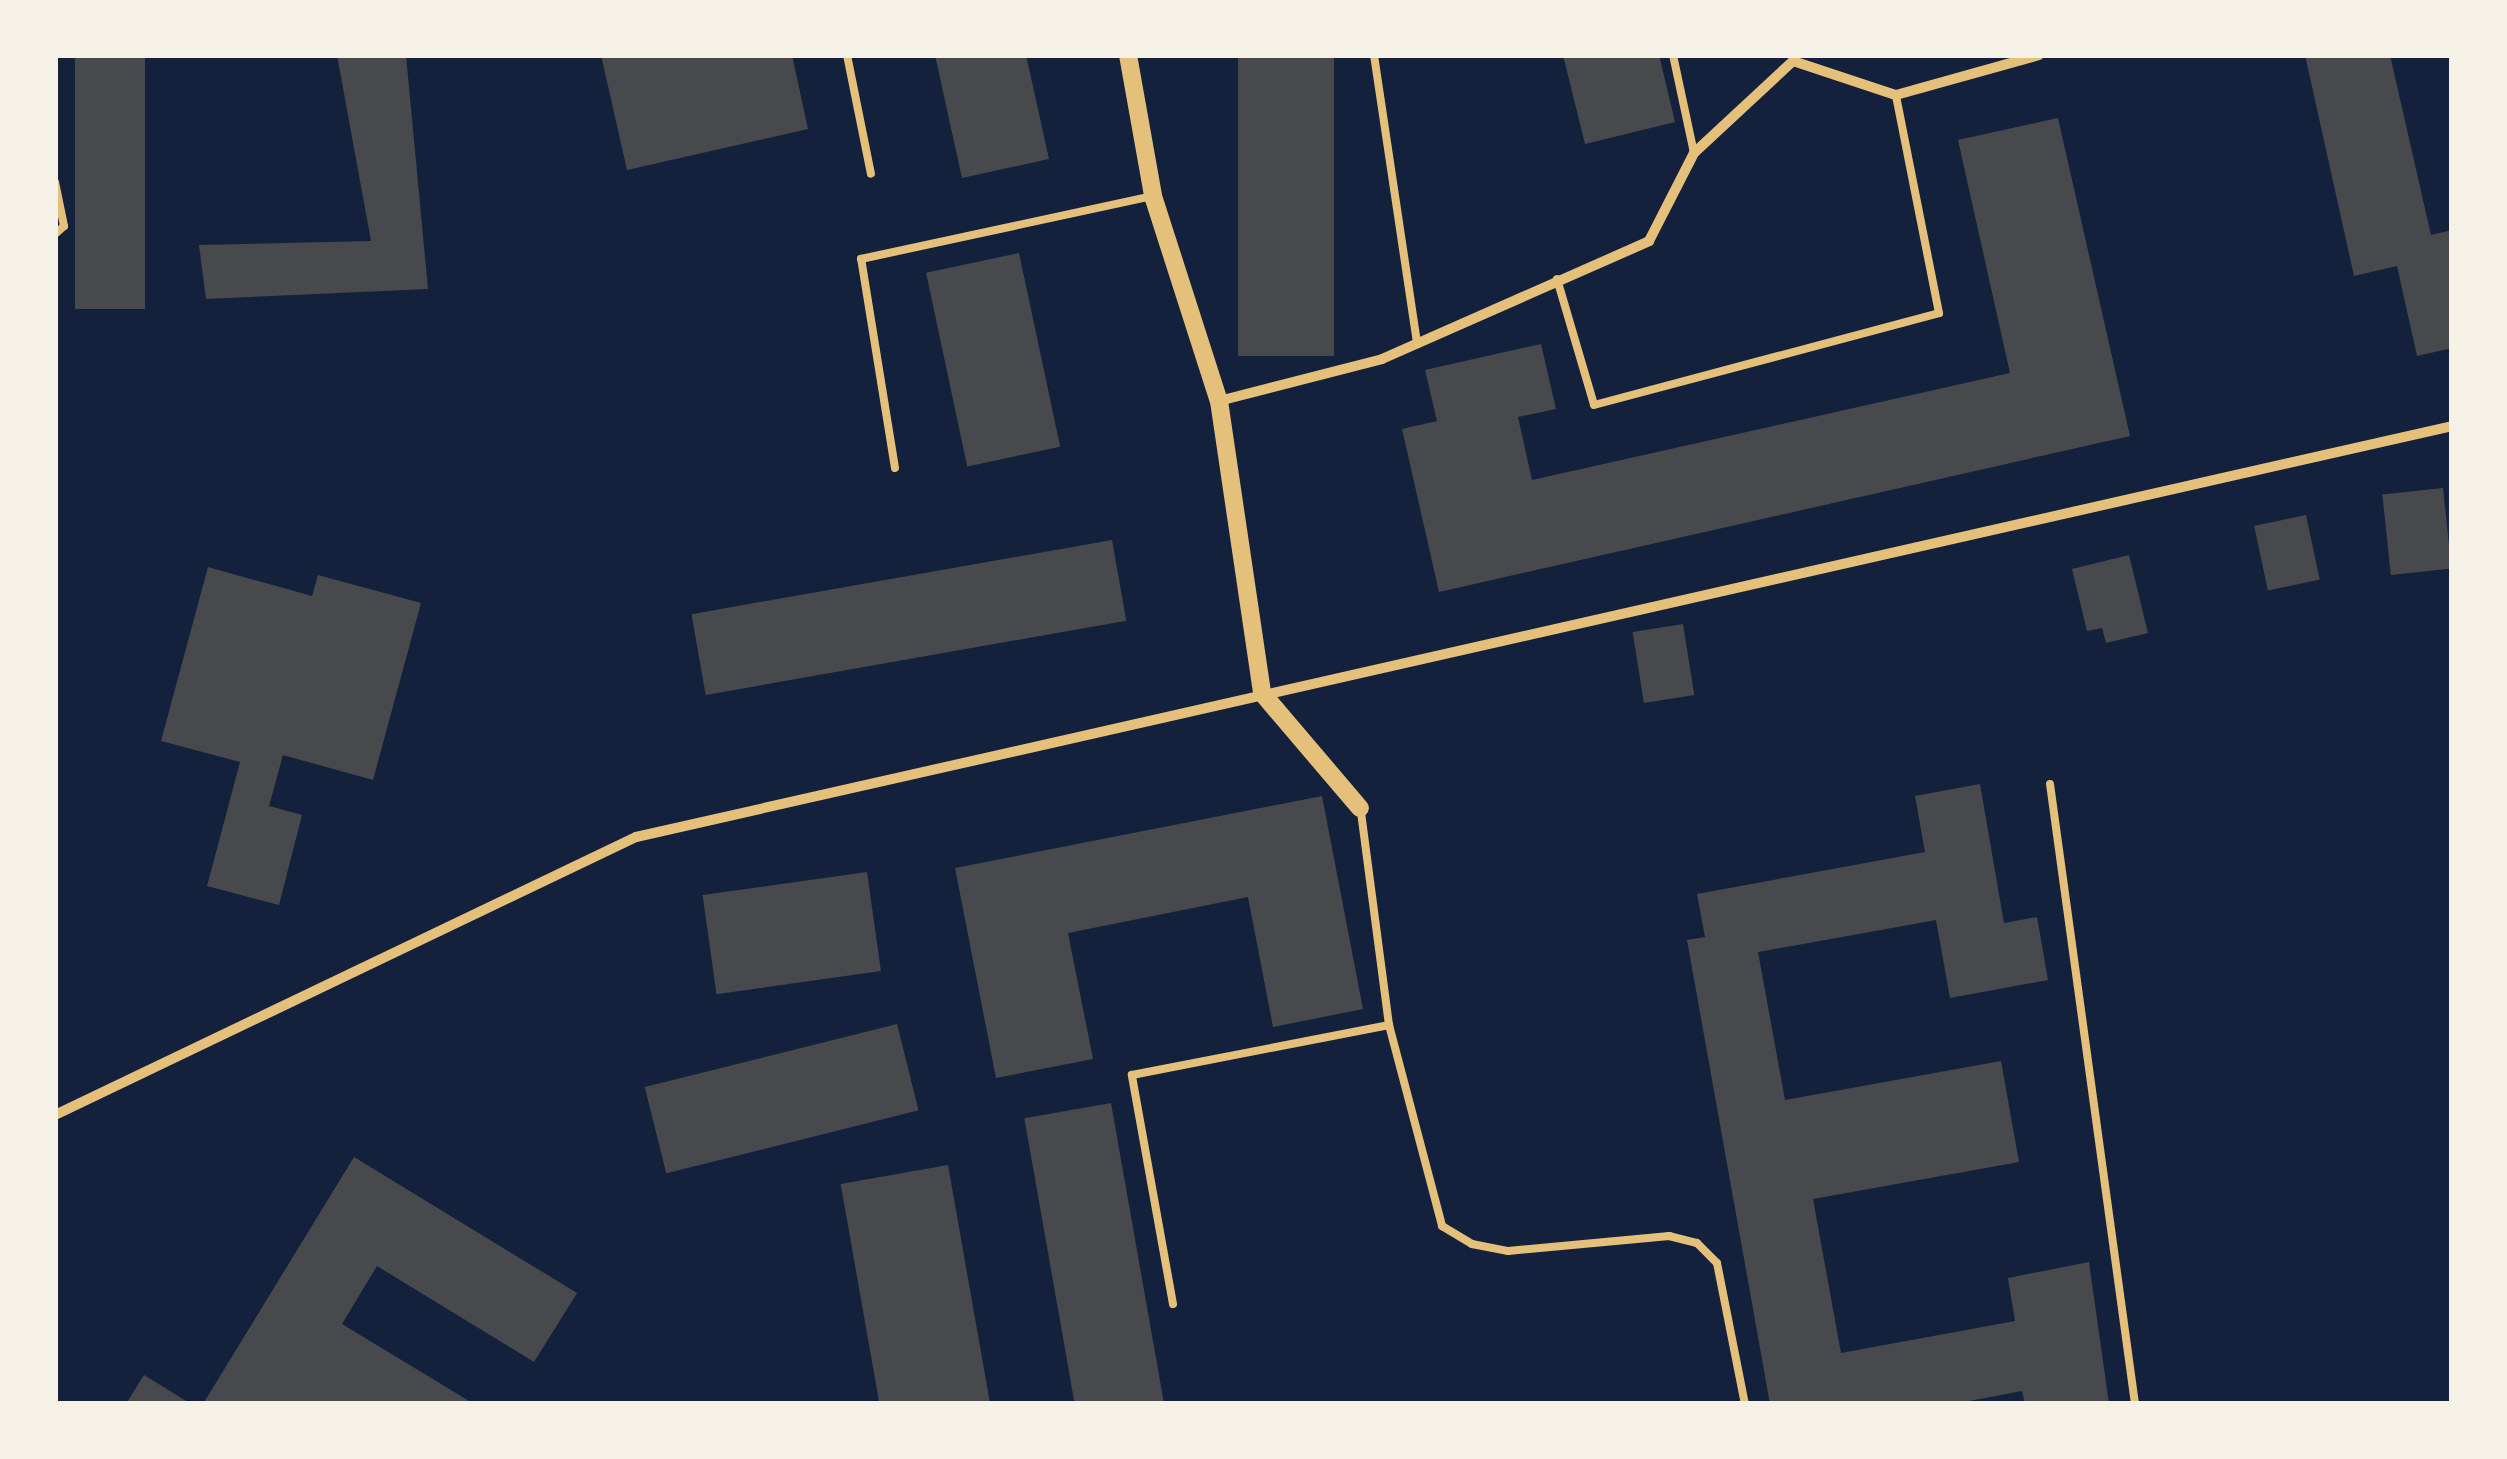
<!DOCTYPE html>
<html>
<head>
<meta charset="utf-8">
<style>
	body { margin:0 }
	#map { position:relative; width:2507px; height:1459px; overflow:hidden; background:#14213d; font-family:"Roboto Condensed",sans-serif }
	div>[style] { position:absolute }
	.building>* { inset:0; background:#48494c; transform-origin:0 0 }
	.service>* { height:8px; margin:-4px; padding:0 4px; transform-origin:4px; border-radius:4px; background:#e5c07b }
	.minor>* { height:10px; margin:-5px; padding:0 5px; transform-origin:5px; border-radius:5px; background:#e5c07b }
	.tertiary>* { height:18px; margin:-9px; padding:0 9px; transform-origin:9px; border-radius:9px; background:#e5c07b }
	span { translate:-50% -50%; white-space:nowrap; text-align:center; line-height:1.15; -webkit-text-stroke:10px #f6f1e7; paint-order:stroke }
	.frame { position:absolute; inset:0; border:58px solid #f6f1e7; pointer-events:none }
</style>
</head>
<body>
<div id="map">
	<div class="building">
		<i style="left:75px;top:55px;width:70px;height:254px"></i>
		<i style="clip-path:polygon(337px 55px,406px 55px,428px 289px,206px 299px,199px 245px,371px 241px)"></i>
		<i style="clip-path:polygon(601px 55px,792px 55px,808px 129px,627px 170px)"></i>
		<i style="clip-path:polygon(935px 55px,1026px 55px,1049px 159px,962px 178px)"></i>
		<i style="left:1238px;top:55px;width:96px;height:301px"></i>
		<i style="clip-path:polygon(1563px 55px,1659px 55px,1675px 122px,1585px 144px)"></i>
		<i style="clip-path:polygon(2305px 55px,2390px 55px,2431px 235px,2452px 230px,2452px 348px,2417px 356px,2397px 266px,2354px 276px)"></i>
		<i style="clip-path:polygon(2058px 118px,2130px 436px,1439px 592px,1402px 429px,1437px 421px,1425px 370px,1541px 344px,1556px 409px,1518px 417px,1532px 480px,2010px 373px,1958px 140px)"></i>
		<i style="left:1019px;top:253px;width:198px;height:95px;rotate:78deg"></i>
		<i style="left:2443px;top:488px;width:81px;height:61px;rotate:84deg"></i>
		<i style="left:2306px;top:515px;width:66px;height:53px;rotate:78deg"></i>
		<i style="left:1112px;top:540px;width:82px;height:427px;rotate:80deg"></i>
		<i style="clip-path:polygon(2129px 555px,2148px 633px,2106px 643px,2102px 628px,2087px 631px,2072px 569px)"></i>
		<i style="clip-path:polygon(208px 567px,312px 596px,318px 575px,421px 603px,373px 780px,283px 755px,269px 806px,302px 815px,279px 905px,207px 886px,240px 762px,161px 741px)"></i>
		<i style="left:1683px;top:624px;width:72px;height:51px;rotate:81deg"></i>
		<i style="clip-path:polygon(1980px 784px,2004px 923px,2037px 917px,2048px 980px,1950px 998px,1936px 920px,1758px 952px,1785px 1100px,2001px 1061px,2019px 1162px,1813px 1199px,1841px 1353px,2015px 1321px,2008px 1278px,2089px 1262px,2109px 1404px,2025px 1404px,2022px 1391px,1953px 1404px,1770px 1404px,1687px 940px,1705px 937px,1697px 894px,1925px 852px,1915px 796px)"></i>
		<i style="clip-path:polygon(1322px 796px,1363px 1009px,1273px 1027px,1248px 897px,1068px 933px,1093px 1059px,996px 1078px,955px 868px)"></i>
		<i style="left:867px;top:872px;width:100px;height:166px;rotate:82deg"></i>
		<i style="left:897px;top:1024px;width:89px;height:260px;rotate:76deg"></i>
		<i style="left:1111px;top:1103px;width:305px;height:88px;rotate:80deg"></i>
		<i style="clip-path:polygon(354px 1157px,577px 1293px,534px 1362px,377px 1266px,342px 1324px,474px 1404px,203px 1404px)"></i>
		<i style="left:948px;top:1165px;width:243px;height:109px;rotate:80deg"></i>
		<i style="clip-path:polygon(144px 1375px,191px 1404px,126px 1404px)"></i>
	</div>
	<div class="service">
		<i style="left:847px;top:55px;width:121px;rotate:78.6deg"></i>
		<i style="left:1374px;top:55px;width:291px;rotate:81.5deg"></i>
		<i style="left:1673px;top:55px;width:100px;rotate:77.9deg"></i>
		<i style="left:55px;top:182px;width:45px;rotate:78.4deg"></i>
		<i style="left:64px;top:226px;width:12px;rotate:138deg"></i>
		<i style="left:1557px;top:279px;width:131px;rotate:73.6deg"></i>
		<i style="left:1594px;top:405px;width:357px;rotate:-14.9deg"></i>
		<i style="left:1939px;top:313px;width:222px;rotate:-101.2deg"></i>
		<i style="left:895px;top:468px;width:212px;rotate:-99.2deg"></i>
		<i style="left:861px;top:259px;width:299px;rotate:-12.2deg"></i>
		<i style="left:2050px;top:784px;width:626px;rotate:82.19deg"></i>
		<i style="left:1389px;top:1025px;width:208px;rotate:75.2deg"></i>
		<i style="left:1442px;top:1226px;width:35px;rotate:31deg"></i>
		<i style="left:1472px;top:1244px;width:37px;rotate:11deg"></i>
		<i style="left:1508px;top:1251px;width:162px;rotate:-5.3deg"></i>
		<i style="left:1669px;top:1236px;width:29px;rotate:14deg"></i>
		<i style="left:1697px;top:1243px;width:28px;rotate:45deg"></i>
		<i style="left:1717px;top:1263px;width:144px;rotate:78.8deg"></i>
		<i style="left:1173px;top:1304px;width:233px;rotate:-100.2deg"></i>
		<i style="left:1132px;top:1075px;width:262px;rotate:-11deg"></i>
		<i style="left:1389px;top:1025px;width:216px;rotate:-97.5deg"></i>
	</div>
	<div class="minor">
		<i style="left:1219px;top:401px;width:168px;rotate:-14.4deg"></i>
		<i style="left:1382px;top:359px;width:292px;rotate:-23.8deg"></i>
		<i style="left:1649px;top:241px;width:99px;rotate:-62.9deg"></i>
		<i style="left:1694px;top:153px;width:135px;rotate:-42.9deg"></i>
		<i style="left:1793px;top:61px;width:108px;rotate:18.3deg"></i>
		<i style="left:1896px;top:95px;width:148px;rotate:-15.6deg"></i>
		<i style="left:55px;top:1115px;width:644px;rotate:-25.57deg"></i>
		<i style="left:636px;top:837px;width:1862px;rotate:-12.75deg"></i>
	</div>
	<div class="tertiary">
		<i style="left:1128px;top:55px;width:143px;rotate:79.9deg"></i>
		<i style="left:1153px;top:196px;width:215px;rotate:72.2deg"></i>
		<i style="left:1219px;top:401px;width:295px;rotate:81.6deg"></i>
		<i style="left:1262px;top:693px;width:151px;rotate:49.6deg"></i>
	</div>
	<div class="frame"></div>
</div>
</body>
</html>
